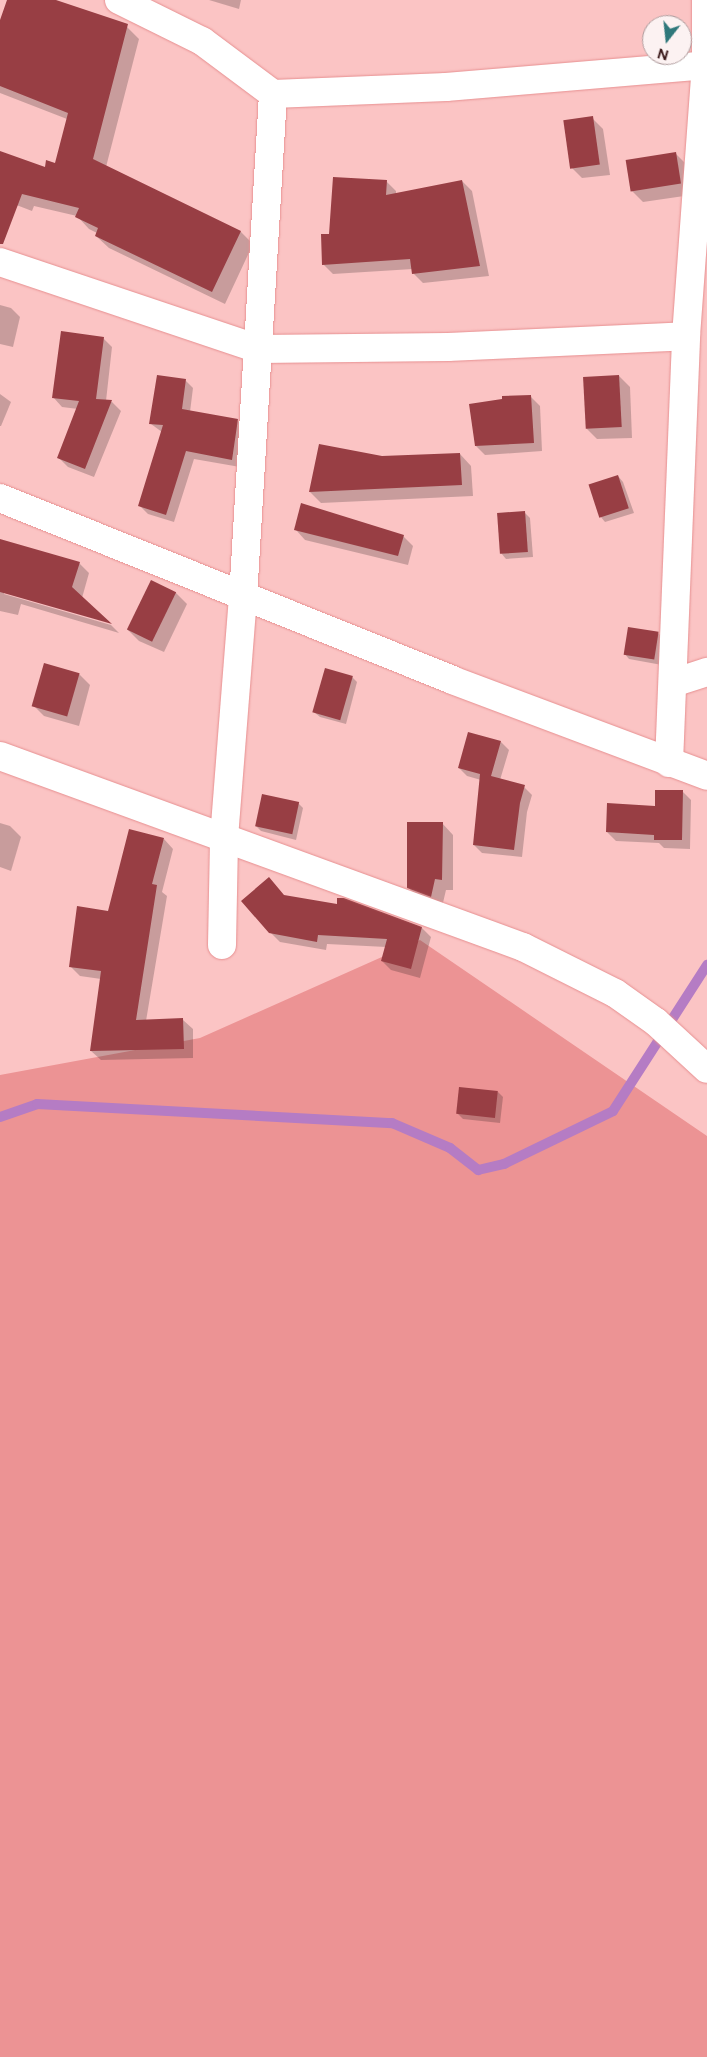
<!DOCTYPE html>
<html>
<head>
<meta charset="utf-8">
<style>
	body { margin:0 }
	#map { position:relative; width:707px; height:2057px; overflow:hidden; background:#fbc4c4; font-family:Figtree,sans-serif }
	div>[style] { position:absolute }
	.green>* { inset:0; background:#ec9394 }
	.shadow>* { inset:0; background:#0003 }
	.stream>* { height:10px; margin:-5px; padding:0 5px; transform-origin:5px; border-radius:5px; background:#b57cc4 }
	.building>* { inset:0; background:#983e44; transform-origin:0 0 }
	.roads { filter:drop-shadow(0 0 1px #e79091) drop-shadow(0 0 1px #e79091) }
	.minor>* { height:28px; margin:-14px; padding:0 14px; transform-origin:14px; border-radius:14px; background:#fff }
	span { translate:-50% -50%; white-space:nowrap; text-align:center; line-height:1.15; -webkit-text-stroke:5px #fcf2f2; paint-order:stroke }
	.north { position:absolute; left:642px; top:15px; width:50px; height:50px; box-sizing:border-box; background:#fcf2f2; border:1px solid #ae9b9c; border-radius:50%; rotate:196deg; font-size:14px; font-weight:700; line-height:20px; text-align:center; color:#3a191a }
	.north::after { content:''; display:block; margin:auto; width:18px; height:22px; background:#2f787b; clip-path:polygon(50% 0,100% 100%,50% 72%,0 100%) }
</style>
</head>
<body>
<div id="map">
	<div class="green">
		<i style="clip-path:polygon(420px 940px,707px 1136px,707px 2057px,0 2057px,0 1075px,200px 1038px)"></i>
	</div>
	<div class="shadow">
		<i style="clip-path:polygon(8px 0,52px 0,127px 27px,139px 39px,106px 167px,241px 232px,253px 244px,225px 304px,109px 248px,96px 236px,97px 233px,89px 229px,77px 216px,34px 206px,32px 211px,6px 201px,0 196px,0 170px,46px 168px,56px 164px,67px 119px,0 93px,0 24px)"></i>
		<i style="clip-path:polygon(209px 0,241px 0,239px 9px)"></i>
		<i style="clip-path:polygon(592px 118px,603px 129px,610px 175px,582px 178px,571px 167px)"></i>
		<i style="clip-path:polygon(675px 153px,686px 164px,691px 195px,643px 202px,632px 191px)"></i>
		<i style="clip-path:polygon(386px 181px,396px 191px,396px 194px,462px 181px,472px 191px,489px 276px,423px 283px,413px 273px,413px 269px,333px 274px,323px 264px,331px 235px)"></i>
		<i style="clip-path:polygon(0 305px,11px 308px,20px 317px,13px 347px,0 344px)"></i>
		<i style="clip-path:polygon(103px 338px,112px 347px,106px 401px,112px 402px,121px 411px,94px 477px,68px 467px,59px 458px,78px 409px,62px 407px,53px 397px)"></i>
		<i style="clip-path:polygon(619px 376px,630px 387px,632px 438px,597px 439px,586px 428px)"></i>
		<i style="clip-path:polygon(185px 380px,193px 388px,190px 412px,237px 420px,246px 429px,240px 467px,194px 459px,174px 522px,148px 514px,140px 506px,162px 432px,151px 424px)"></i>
		<i style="clip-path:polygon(0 394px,11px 402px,1px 426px,0 426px)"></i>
		<i style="clip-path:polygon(531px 397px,540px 406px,542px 451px,485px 455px,476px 446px)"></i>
		<i style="clip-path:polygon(460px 454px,471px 466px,473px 496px,321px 503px,310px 492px,382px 457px)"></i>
		<i style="clip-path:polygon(618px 476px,623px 482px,634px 513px,605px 522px,600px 516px)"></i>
		<i style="clip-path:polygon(525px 513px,530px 518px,533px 557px,506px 559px,501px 553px)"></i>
		<i style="clip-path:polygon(296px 530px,403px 536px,413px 546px,408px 565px,305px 540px)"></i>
		<i style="clip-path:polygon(0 556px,79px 563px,89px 573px,82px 598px,4px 592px,4px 594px,111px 625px,119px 633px,21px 604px,18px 615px,0 611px)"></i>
		<i style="clip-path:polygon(151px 581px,176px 593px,187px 604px,164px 652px,139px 641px,128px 630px)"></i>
		<i style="clip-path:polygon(658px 633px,664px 639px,662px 665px,629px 659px,624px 653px)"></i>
		<i style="clip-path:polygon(79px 674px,90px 685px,79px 726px,44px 716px,33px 705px)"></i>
		<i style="clip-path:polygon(352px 677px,357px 682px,346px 724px,320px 717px,314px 712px)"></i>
		<i style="clip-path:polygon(501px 742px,509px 750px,500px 780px,524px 787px,532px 795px,527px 812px,522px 857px,482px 853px,474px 845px,481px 780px,467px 776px,459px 768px)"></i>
		<i style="clip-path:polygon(683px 792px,691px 800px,690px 849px,664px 848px,659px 843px,616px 841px,607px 832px)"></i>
		<i style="clip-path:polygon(298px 803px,303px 808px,296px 840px,261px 831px,256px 826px)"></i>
		<i style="clip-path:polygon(0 823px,10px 826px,21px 837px,11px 871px,0 867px)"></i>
		<i style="clip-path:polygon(442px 823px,453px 835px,453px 890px,446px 890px,442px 907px,419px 899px,408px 887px)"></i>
		<i style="clip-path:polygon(164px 839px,173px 849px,162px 892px,167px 896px,146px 1021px,183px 1020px,193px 1029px,193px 1058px,101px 1060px,91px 1051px,101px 979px,80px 976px,71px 967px)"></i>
		<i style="clip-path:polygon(285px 896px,338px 905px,344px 899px,422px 928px,431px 937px,420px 978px,391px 970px,382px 961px,386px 947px,327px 944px,326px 950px,280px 942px,270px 932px)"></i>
		<i style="clip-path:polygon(498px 1092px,503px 1097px,500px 1123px,463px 1119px,457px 1113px)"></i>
	</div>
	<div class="stream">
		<i style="left:0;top:1117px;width:39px;rotate:-19deg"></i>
		<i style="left:37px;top:1104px;width:356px;rotate:3.1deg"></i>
		<i style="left:392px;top:1123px;width:63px;rotate:23.3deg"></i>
		<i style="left:450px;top:1148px;width:36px;rotate:38deg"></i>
		<i style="left:478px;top:1170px;width:27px;rotate:-13deg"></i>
		<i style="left:504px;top:1164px;width:121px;rotate:-25.9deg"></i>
		<i style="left:613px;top:1111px;width:174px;rotate:-57.2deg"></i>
	</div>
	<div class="building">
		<i style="clip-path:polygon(7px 0,56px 0,128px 24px,93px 159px,241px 231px,212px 292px,95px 236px,98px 228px,75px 217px,79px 208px,22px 194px,3px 244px,0 244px,0 151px,45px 167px,46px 160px,55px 163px,68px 113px,0 86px,0 20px)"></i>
		<i style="left:593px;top:116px;width:49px;height:30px;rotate:82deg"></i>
		<i style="left:676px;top:152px;width:32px;height:51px;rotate:81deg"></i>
		<i style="clip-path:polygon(333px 177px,387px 180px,386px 195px,462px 180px,480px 266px,412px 274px,410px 259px,322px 265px,321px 234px,329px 234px)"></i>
		<i style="clip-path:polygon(61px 331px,104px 337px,96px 399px,112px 400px,85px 469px,57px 458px,79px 401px,52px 398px)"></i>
		<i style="clip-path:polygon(157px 375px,186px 379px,182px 409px,238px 419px,232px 460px,186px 451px,166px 515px,138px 506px,163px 425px,149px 424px)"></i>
		<i style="left:619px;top:375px;width:52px;height:36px;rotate:87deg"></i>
		<i style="clip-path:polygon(531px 395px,534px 443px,475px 446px,469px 404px,502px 399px,502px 396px)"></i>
		<i style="clip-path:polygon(319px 444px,382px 456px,460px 453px,462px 485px,309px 492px)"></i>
		<i style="left:618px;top:475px;width:35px;height:31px;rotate:72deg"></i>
		<i style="clip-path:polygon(301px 503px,404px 535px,398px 556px,294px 530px)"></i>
		<i style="left:525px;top:511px;width:41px;height:28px;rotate:86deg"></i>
		<i style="clip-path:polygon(0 539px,80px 562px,72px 587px,112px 624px,0 592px)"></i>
		<i style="left:151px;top:580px;width:28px;height:55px;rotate:26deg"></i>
		<i style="left:628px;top:627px;width:31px;height:28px;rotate:9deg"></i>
		<i style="left:44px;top:663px;width:37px;height:45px;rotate:16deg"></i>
		<i style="left:325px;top:668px;width:29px;height:46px;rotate:16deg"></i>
		<i style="clip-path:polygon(468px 732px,501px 741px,491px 776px,525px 785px,520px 803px,514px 850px,473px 845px,480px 774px,458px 768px)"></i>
		<i style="clip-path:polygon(655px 790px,683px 790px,682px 840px,654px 840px,654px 835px,606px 832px,607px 803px,655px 806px)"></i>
		<i style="left:262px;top:794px;width:38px;height:33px;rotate:12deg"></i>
		<i style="clip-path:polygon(407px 822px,443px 822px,442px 880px,435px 879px,431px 897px,407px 888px)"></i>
		<i style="clip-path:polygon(129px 829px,164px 838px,152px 884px,157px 885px,136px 1020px,183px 1018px,184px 1049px,90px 1051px,101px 971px,69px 967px,77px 906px,108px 911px)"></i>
		<i style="clip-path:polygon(269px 877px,284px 895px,337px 904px,337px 898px,344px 898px,422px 927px,411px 969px,381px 961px,387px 939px,318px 935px,317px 942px,269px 933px,241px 901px)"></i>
		<i style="left:459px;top:1087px;width:39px;height:27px;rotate:6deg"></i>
	</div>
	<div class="roads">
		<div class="minor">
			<i style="left:119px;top:0;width:93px;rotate:26.3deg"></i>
			<i style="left:202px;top:41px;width:89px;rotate:36.7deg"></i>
			<i style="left:273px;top:94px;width:173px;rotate:-2.3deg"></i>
			<i style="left:446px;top:87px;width:262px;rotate:-4.8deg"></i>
			<i style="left:0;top:262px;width:273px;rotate:18.6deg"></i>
			<i style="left:259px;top:349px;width:189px;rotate:-0.6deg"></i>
			<i style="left:448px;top:347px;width:238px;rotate:-2.6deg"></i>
			<i style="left:0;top:498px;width:487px;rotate:21.9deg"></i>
			<i style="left:452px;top:680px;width:272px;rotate:20.6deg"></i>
			<i style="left:673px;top:683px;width:36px;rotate:-18deg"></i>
			<i style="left:0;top:756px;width:557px;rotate:20.06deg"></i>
			<i style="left:523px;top:947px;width:103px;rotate:26.6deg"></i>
			<i style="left:615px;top:993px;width:50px;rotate:35.3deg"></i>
			<i style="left:656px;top:1022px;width:69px;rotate:42.7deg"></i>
			<i style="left:669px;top:763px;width:427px;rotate:-87.7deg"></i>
			<i style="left:686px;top:336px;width:272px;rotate:-85.8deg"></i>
			<i style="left:706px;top:65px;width:65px;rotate:-90deg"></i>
			<i style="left:222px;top:945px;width:107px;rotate:-88.9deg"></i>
			<i style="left:224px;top:838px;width:241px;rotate:-85.5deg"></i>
			<i style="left:243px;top:598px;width:505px;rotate:-86.59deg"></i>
		</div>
	</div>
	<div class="north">N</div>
</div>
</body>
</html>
